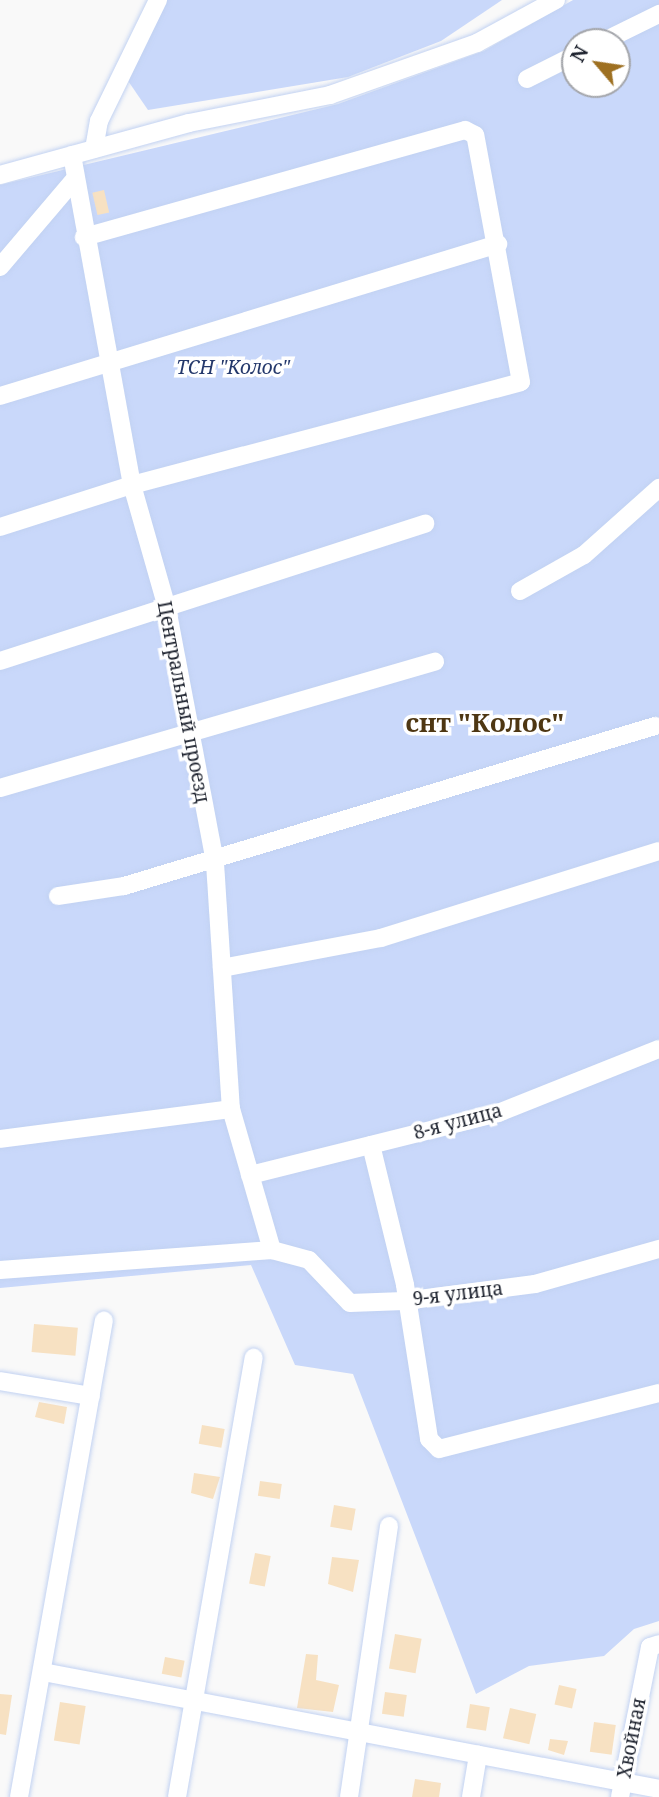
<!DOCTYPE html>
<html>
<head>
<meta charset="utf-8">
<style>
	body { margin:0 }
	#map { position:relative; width:659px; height:1797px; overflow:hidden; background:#f9f9f9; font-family:"Noto Serif",serif }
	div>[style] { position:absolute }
	.green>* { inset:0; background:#c9d8fa }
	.building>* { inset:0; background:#f7e1c2; transform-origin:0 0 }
	.roads { filter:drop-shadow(0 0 2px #c2d2f2) drop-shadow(0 0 2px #c2d2f2) }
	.minor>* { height:18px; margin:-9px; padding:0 9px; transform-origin:9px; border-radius:9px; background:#fff }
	span { translate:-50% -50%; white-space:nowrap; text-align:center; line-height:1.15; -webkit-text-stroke:7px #fff; paint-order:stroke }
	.park-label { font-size:19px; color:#24386b; font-style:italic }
	.street-label { font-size:19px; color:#1c212d }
	.district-label { font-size:26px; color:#4e3713; font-weight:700 }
	.north { position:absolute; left:561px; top:28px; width:70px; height:70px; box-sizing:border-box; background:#fff; border:2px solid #a4a6ab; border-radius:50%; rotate:299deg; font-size:19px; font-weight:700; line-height:28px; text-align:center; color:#1c212d }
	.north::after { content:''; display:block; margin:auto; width:24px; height:32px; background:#9e7021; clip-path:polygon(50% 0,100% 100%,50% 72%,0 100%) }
</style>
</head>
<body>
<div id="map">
	<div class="green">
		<i style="clip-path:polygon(167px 0,502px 0,441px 41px,348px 77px,148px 110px,124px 75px)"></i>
		<i style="clip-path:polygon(evenodd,573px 0,659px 0,659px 1621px,634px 1629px,604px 1656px,529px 1666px,476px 1694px,353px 1374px,295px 1365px,251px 1265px,0 1288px,0 185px,338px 104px,484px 51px,573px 0,575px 42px,617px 42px,617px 84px,575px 84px,575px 42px)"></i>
	</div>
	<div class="building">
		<i style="left:104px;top:190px;width:23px;height:12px;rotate:77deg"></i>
		<i style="left:34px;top:1324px;width:44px;height:28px;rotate:5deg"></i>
		<i style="clip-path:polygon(39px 1402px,67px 1407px,64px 1424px,35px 1417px)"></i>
		<i style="left:202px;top:1425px;width:23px;height:19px;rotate:10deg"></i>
		<i style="clip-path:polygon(194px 1473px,220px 1477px,213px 1499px,191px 1493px)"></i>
		<i style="left:260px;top:1481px;width:22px;height:15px;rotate:8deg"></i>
		<i style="left:334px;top:1505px;width:22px;height:22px;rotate:10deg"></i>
		<i style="left:255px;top:1553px;width:16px;height:31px;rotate:11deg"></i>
		<i style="clip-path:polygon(332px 1557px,359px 1560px,353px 1592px,328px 1584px)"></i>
		<i style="left:395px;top:1634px;width:27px;height:35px;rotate:10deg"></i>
		<i style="clip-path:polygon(306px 1654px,318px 1655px,316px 1680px,339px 1685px,333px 1712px,297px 1708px)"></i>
		<i style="left:165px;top:1657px;width:20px;height:17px;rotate:11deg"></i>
		<i style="left:559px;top:1685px;width:18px;height:20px;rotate:13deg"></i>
		<i style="left:385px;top:1692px;width:22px;height:22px;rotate:8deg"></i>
		<i style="clip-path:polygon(0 1694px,12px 1695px,6px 1735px,0 1734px)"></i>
		<i style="left:60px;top:1702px;width:26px;height:39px;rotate:9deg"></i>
		<i style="left:470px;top:1704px;width:20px;height:24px;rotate:9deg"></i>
		<i style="left:510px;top:1708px;width:27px;height:31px;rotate:13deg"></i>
		<i style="left:594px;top:1722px;width:22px;height:30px;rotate:8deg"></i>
		<i style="clip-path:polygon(550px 1739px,568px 1741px,564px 1755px,548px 1750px)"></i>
		<i style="clip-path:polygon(415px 1779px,441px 1783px,439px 1797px,412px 1797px)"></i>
	</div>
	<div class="roads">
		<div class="minor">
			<i style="left:602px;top:42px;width:64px;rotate:-26.2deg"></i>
			<i style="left:527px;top:79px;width:54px;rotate:-26.6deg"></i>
			<i style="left:94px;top:149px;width:28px;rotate:-80deg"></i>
			<i style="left:99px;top:121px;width:135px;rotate:-64deg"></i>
			<i style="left:72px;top:155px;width:335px;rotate:79.7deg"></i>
			<i style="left:132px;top:485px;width:128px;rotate:74.1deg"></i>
			<i style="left:167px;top:608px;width:259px;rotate:79.3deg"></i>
			<i style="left:215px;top:863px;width:247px;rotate:86.3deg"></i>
			<i style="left:231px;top:1109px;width:147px;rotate:73.8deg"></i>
			<i style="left:0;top:175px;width:196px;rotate:-15.4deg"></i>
			<i style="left:189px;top:123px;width:144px;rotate:-11.2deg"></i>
			<i style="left:330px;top:95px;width:156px;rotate:-19.5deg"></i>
			<i style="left:477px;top:43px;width:90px;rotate:-28.6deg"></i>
			<i style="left:0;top:267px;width:116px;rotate:-49.6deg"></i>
			<i style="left:0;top:396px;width:521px;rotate:-16.97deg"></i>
			<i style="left:0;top:527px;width:139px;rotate:-17.7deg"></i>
			<i style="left:132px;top:485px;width:402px;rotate:-14.8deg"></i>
			<i style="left:521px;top:382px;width:251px;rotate:-100.5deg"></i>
			<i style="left:475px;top:135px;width:11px;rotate:-153deg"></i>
			<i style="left:465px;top:130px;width:396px;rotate:164.3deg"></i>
			<i style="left:520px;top:591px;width:73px;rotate:-29.4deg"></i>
			<i style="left:584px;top:555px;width:101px;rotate:-41.8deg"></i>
			<i style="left:0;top:661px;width:447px;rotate:-17.9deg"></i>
			<i style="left:0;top:788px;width:453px;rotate:-16.2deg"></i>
			<i style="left:58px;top:896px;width:67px;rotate:-8.6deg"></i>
			<i style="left:124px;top:886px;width:555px;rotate:-16.77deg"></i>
			<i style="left:222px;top:968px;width:162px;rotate:-10.7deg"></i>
			<i style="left:381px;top:938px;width:291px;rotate:-17.4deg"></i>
			<i style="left:0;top:1139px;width:233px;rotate:-7.4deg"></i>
			<i style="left:371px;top:1145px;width:144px;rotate:76.3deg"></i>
			<i style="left:405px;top:1285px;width:156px;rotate:81.1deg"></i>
			<i style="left:429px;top:1439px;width:14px;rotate:45deg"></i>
			<i style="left:439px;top:1449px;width:227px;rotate:-14.3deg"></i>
			<i style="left:250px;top:1175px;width:256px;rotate:-14deg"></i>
			<i style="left:498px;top:1113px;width:173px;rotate:-21.7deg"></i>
			<i style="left:0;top:1270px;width:273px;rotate:-4.2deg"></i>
			<i style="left:272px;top:1250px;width:38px;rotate:15deg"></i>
			<i style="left:309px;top:1260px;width:59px;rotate:46.4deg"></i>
			<i style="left:350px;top:1303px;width:54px;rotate:-2.1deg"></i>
			<i style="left:404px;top:1301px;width:132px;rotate:-7.4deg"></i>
			<i style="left:535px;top:1284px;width:129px;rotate:-15.8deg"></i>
			<i style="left:0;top:1381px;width:92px;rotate:9.4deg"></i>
			<i style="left:43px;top:1672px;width:627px;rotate:10.75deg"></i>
			<i style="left:19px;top:1797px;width:484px;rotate:-79.9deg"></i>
			<i style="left:177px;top:1797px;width:446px;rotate:-80.1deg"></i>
			<i style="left:349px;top:1797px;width:274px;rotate:-81.6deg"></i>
			<i style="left:471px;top:1797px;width:43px;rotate:-80.5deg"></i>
			<i style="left:620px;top:1797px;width:153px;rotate:-78.7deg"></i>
			<i style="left:650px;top:1647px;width:9px;rotate:-18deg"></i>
		</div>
	</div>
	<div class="park-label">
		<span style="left:233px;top:368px">ТСН "Колос"</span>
	</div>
	<div class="street-label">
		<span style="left:183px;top:702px;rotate:79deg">Центральный проезд</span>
		<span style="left:458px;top:1122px;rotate:-15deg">8-я улица</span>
		<span style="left:458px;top:1294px;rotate:-7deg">9-я улица</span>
		<span style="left:632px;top:1738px;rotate:-79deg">Хвойная</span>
	</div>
	<div class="district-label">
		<span style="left:485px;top:723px">снт "Колос"</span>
	</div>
	<div class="north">N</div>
</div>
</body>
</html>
